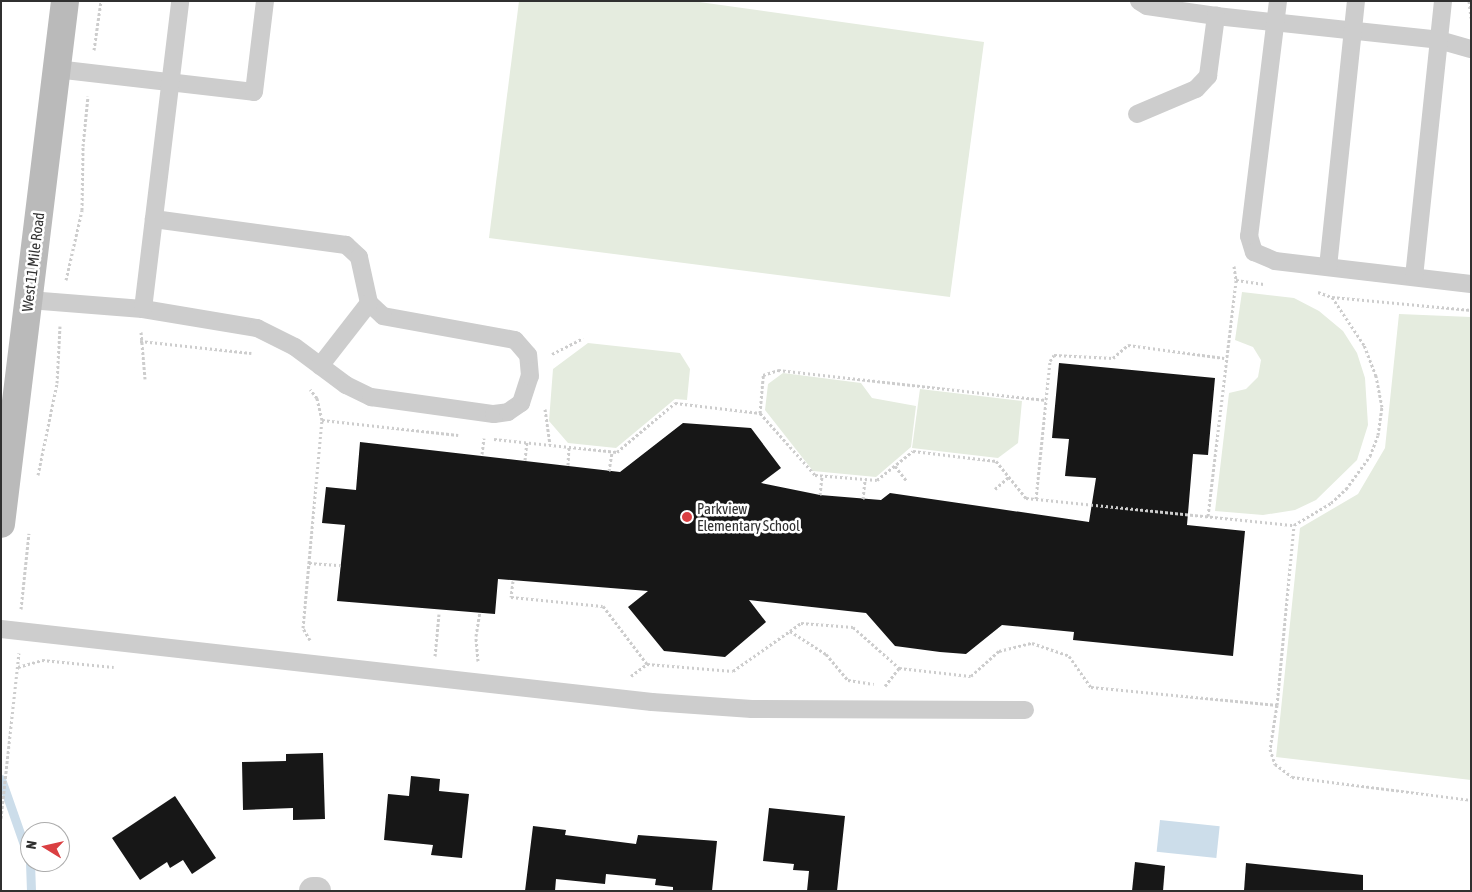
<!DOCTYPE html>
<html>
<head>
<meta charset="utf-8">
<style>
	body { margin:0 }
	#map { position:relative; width:1472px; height:892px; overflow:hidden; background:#fff; font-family:"Asap Condensed",sans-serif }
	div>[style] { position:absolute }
	.green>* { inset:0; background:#e5ecdf }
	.water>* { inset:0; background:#ccddea; transform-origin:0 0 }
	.stream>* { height:9px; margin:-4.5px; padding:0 4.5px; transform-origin:4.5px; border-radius:4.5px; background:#ccddea }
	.building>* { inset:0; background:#171717 }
	.path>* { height:3px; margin-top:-1.5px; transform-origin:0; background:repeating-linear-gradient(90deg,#cdcdcd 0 2.5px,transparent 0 5px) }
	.lane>* { height:18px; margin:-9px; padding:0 9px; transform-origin:9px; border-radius:9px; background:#cdcdcd }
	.street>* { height:28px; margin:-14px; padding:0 14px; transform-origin:14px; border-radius:14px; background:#cdcdcd }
	.secondary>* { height:28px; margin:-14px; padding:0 14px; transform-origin:14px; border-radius:14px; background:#bababa }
	.dots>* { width:14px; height:14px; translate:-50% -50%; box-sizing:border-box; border:2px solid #fff; border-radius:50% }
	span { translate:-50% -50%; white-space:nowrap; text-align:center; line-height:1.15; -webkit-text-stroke:5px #fff; paint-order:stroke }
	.street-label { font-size:15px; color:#303030 }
	.poi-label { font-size:15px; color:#303030 }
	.left { translate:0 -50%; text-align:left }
	.frame { position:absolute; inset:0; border:2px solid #303030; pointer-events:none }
	.north { position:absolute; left:20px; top:822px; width:50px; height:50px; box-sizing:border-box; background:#fff; border:1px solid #acacac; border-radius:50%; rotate:279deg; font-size:14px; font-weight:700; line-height:20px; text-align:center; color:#303030 }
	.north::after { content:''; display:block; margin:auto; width:18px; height:22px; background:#da3f42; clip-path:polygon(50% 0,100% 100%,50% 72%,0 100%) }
</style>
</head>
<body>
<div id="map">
	<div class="green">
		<i style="clip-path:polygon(519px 1px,692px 1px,984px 42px,950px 297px,489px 238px)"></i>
		<i style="clip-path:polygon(1242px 292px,1294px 298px,1319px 311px,1343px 331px,1357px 353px,1365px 378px,1368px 425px,1357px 460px,1316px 500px,1295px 510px,1263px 515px,1215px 511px,1229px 393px,1246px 389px,1258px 377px,1261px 360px,1253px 347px,1235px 340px)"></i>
		<i style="clip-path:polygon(1399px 314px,1471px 317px,1471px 780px,1276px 757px,1300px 528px,1358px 494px,1385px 448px)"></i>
		<i style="clip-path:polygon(588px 343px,680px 353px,690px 369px,687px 400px,675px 399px,616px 448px,568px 443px,549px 421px,553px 369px)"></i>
		<i style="clip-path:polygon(783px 373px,861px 383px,872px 398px,916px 406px,911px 447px,876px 477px,813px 471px,765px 410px,768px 384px)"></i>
		<i style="clip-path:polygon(920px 389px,1022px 401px,1018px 443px,998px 458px,912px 448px)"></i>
	</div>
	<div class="water">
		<i style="left:1160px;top:820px;width:60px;height:32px;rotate:6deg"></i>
	</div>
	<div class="stream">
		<i style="left:1px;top:779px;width:88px;rotate:70.7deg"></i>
		<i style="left:30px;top:862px;width:29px;rotate:88deg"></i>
	</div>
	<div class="building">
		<i style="clip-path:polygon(1059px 363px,1215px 378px,1208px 455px,1193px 454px,1187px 525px,1245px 531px,1233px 656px,1073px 640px,1074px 632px,1002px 625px,966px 654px,940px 652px,895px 646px,866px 613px,749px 600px,766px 622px,725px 657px,664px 651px,628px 607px,648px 591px,498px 579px,495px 614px,337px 601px,345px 525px,322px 523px,326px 487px,356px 490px,360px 442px,620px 472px,683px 423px,751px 428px,781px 468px,761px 483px,820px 495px,881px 500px,890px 493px,1089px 522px,1096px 478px,1065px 476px,1069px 439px,1052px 438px)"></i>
		<i style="clip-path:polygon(323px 753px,325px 819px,293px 820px,293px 808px,243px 810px,242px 762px,286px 761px,286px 754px)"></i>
		<i style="clip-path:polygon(411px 776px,440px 779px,439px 791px,469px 794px,462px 858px,431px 855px,433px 845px,384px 840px,388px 794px,409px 796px)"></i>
		<i style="clip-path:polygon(175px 796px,216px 858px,192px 874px,183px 860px,170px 868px,167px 862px,140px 880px,112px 838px)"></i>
		<i style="clip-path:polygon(769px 808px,845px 816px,837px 891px,807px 891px,809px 871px,793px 870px,794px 864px,763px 861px)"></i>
		<i style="clip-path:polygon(533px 826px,566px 830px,565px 835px,636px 844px,638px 835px,717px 841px,712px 891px,673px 891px,673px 887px,655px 885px,656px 879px,606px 874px,605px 884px,556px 879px,555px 891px,525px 891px)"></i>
		<i style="clip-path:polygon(1135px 862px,1165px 866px,1163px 891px,1132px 891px)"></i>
		<i style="clip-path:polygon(1246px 863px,1363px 875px,1363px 891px,1244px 891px)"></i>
	</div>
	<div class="path">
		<i style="left:1469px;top:1px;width:17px;rotate:83deg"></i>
		<i style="left:94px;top:50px;width:49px;rotate:-81.9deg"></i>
		<i style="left:1234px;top:266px;width:14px;rotate:82deg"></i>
		<i style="left:66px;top:280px;width:72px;rotate:-77.1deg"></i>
		<i style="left:82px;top:210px;width:64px;rotate:-89.1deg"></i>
		<i style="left:83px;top:146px;width:50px;rotate:-84.3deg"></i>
		<i style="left:1318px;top:292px;width:15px;rotate:20deg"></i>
		<i style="left:141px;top:332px;width:47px;rotate:85.1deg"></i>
		<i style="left:140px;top:341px;width:112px;rotate:6.2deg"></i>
		<i style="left:552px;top:354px;width:35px;rotate:-27deg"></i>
		<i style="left:545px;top:409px;width:36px;rotate:82deg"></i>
		<i style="left:760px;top:413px;width:38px;rotate:-85deg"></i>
		<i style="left:763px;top:375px;width:16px;rotate:-18deg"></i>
		<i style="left:778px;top:370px;width:270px;rotate:6.4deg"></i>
		<i style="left:322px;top:420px;width:137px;rotate:6.3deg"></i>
		<i style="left:494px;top:439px;width:124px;rotate:6deg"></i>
		<i style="left:617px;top:452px;width:76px;rotate:-40.2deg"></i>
		<i style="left:675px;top:403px;width:86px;rotate:6.7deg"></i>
		<i style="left:760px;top:413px;width:83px;rotate:48.4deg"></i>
		<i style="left:815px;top:475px;width:62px;rotate:4.6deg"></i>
		<i style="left:877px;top:480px;width:46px;rotate:-38.9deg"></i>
		<i style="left:913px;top:451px;width:84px;rotate:6.9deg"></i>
		<i style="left:996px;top:461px;width:48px;rotate:51deg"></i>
		<i style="left:1026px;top:498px;width:269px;rotate:5.8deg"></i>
		<i style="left:482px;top:454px;width:16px;rotate:-83deg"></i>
		<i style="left:525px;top:460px;width:18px;rotate:-84deg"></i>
		<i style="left:568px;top:465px;width:18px;rotate:-87deg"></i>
		<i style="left:895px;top:466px;width:18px;rotate:52deg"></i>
		<i style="left:609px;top:471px;width:19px;rotate:-81deg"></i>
		<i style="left:38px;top:475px;width:94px;rotate:-78.3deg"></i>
		<i style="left:57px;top:383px;width:57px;rotate:-87deg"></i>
		<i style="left:995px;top:489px;width:18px;rotate:-41deg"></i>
		<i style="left:820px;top:495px;width:19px;rotate:-84deg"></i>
		<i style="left:863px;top:499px;width:20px;rotate:-84deg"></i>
		<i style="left:1036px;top:499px;width:139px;rotate:-84.2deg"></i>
		<i style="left:1050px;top:361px;width:7px;rotate:-56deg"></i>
		<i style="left:1054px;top:355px;width:59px;rotate:2.9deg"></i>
		<i style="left:1113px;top:358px;width:20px;rotate:-41deg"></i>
		<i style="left:1128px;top:345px;width:97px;rotate:7.7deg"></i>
		<i style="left:1208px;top:516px;width:238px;rotate:-83.2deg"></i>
		<i style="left:1236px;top:280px;width:28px;rotate:8deg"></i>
		<i style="left:309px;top:563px;width:32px;rotate:4deg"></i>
		<i style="left:513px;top:581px;width:16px;rotate:97deg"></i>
		<i style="left:511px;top:597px;width:92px;rotate:5.6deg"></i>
		<i style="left:603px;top:606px;width:73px;rotate:52.8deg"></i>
		<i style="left:21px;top:609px;width:76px;rotate:-84deg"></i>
		<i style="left:790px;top:631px;width:14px;rotate:-36deg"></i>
		<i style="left:801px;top:623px;width:52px;rotate:4.4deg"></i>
		<i style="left:853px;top:627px;width:62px;rotate:41.7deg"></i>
		<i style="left:310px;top:640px;width:14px;rotate:-120deg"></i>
		<i style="left:303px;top:628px;width:209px;rotate:-84.8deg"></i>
		<i style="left:322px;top:420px;width:23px;rotate:-103deg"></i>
		<i style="left:317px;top:398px;width:11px;rotate:-128deg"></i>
		<i style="left:435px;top:656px;width:42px;rotate:-84.6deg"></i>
		<i style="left:478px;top:661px;width:25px;rotate:-95deg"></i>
		<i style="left:476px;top:636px;width:24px;rotate:-81deg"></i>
		<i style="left:18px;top:667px;width:25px;rotate:-16deg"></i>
		<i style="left:42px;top:660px;width:72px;rotate:5.6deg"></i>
		<i style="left:631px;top:676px;width:20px;rotate:-37deg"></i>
		<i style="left:647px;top:664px;width:86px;rotate:4.7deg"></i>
		<i style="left:733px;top:671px;width:70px;rotate:-35.1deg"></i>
		<i style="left:790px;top:631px;width:43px;rotate:32.6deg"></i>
		<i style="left:826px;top:654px;width:34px;rotate:50deg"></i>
		<i style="left:848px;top:680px;width:26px;rotate:9deg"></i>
		<i style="left:885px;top:686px;width:23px;rotate:-52deg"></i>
		<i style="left:899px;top:668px;width:72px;rotate:6.3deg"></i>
		<i style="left:971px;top:676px;width:38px;rotate:-42deg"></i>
		<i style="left:999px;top:651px;width:34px;rotate:-14deg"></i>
		<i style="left:1032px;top:643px;width:39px;rotate:19deg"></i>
		<i style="left:1069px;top:656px;width:38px;rotate:55deg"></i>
		<i style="left:1091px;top:687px;width:187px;rotate:5.5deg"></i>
		<i style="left:1277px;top:705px;width:45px;rotate:99deg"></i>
		<i style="left:1270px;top:749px;width:16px;rotate:72deg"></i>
		<i style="left:1275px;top:764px;width:21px;rotate:37deg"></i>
		<i style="left:1292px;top:777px;width:180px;rotate:7.3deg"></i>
		<i style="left:1277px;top:705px;width:181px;rotate:-84.6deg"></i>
		<i style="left:1294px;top:525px;width:43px;rotate:-30.7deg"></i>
		<i style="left:1331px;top:503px;width:21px;rotate:-43deg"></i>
		<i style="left:1346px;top:489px;width:41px;rotate:-54deg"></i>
		<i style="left:1370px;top:456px;width:22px;rotate:-69deg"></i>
		<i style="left:1378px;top:435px;width:28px;rotate:-82deg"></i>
		<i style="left:1382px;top:407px;width:32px;rotate:-101deg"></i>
		<i style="left:1376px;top:376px;width:33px;rotate:-111deg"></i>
		<i style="left:1364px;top:345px;width:58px;rotate:-123.7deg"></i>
		<i style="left:1332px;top:297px;width:140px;rotate:5.3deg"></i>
		<i style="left:1px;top:818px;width:166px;rotate:-83.8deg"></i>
	</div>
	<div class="lane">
		<i style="left:1139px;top:1px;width:9px;rotate:32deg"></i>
		<i style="left:1147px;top:6px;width:70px;rotate:8.2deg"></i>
		<i style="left:1216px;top:16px;width:224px;rotate:6.1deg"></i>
		<i style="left:1439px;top:40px;width:33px;rotate:16deg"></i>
		<i style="left:1278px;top:1px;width:237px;rotate:97deg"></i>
		<i style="left:1249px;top:236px;width:17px;rotate:73deg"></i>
		<i style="left:1254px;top:252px;width:23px;rotate:23deg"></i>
		<i style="left:1275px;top:261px;width:197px;rotate:6.7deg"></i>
		<i style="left:56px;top:69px;width:199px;rotate:6.6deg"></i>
		<i style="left:254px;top:92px;width:92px;rotate:-83.1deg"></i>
		<i style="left:1137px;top:114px;width:64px;rotate:-23deg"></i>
		<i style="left:1196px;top:89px;width:18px;rotate:-47deg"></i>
		<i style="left:1208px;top:76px;width:61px;rotate:-82.4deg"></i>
		<i style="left:1328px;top:267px;width:267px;rotate:-84deg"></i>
		<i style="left:1414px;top:277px;width:278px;rotate:-84deg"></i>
		<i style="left:29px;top:300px;width:114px;rotate:4.5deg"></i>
		<i style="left:143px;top:309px;width:116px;rotate:9.5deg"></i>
		<i style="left:257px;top:328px;width:42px;rotate:26.6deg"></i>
		<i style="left:295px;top:347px;width:64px;rotate:36.7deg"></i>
		<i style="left:346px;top:385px;width:28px;rotate:26deg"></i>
		<i style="left:371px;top:397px;width:124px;rotate:7.9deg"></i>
		<i style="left:494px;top:414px;width:14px;rotate:-8deg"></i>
		<i style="left:508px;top:412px;width:16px;rotate:-35deg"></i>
		<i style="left:521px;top:403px;width:28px;rotate:-72deg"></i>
		<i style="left:530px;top:376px;width:21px;rotate:-95deg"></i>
		<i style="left:528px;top:355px;width:20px;rotate:-131deg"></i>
		<i style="left:515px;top:340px;width:134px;rotate:-169.7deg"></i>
		<i style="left:383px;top:316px;width:19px;rotate:-137deg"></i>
		<i style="left:369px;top:303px;width:47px;rotate:-102.3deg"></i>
		<i style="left:359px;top:257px;width:18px;rotate:-137deg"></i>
		<i style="left:346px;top:245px;width:194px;rotate:-172.3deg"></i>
		<i style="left:143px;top:309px;width:310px;rotate:-83.1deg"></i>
		<i style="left:320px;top:366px;width:80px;rotate:-52.1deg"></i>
		<i style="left:1px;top:629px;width:655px;rotate:6.4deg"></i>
		<i style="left:652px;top:702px;width:100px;rotate:4deg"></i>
		<i style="left:752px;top:709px;width:273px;rotate:0.2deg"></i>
	</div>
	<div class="street">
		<i style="left:313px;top:891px;width:4px"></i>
	</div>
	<div class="secondary">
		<i style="left:1px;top:524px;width:527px;rotate:-83.02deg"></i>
	</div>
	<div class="dots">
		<i style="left:687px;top:517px;background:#da3f42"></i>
	</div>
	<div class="street-label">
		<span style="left:33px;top:262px;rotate:-83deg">West 11 Mile Road</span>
	</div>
	<div class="poi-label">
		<span class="left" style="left:697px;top:517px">Parkview<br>Elementary School</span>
	</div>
	<div class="frame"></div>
	<div class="north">N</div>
</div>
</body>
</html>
